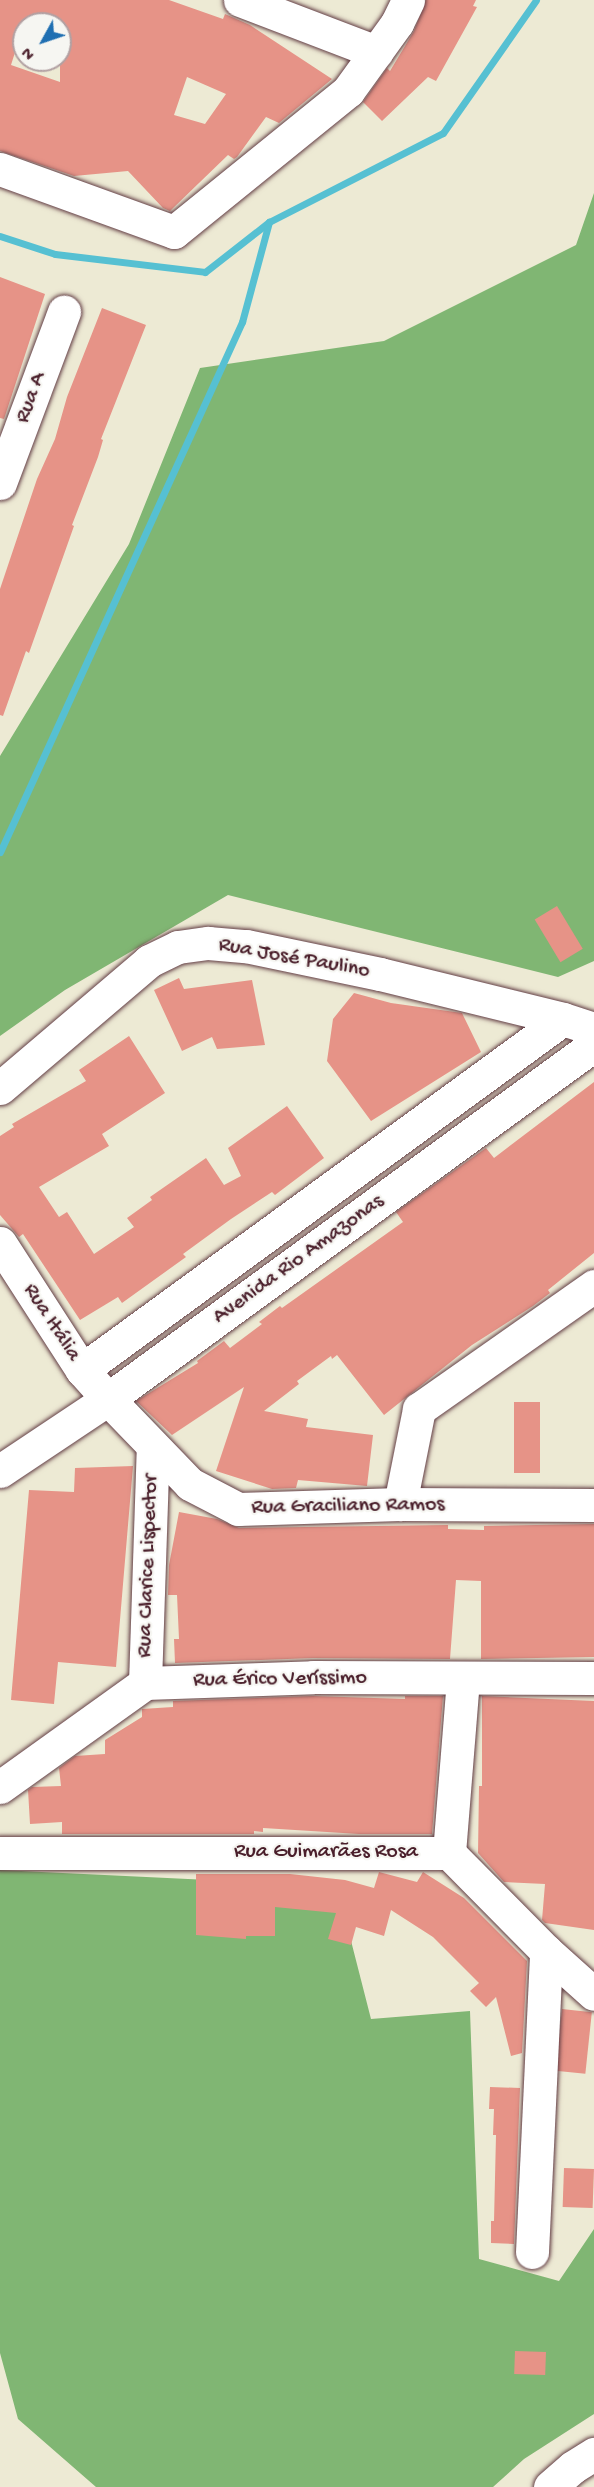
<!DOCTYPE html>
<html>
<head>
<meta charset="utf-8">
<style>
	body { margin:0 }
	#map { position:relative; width:594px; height:2487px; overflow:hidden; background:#edead4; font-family:"Gochi Hand",sans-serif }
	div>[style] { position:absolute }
	.forest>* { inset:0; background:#80b673 }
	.stream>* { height:7px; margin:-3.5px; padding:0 3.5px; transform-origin:3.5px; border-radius:3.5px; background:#56c0d2 }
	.building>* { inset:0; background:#e69387; transform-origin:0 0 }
	.roads { filter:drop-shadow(0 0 2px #623d44) drop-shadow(0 0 2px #623d44) }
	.minor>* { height:33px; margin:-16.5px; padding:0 16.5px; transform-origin:16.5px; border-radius:16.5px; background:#fff }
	span { translate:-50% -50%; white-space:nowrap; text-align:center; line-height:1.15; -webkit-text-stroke:4.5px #f6f6f2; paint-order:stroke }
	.street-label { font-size:22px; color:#4a1f2b }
	.north { position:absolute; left:12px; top:12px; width:60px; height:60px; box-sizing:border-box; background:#f6f6f2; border:2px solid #b1a0a2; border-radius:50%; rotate:230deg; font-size:16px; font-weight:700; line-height:24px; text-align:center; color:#4a1f2b }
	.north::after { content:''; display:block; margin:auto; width:21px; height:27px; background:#1f6fb2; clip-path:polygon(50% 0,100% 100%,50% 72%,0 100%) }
</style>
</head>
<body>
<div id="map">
	<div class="forest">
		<i style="clip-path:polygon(594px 193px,594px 961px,558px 977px,228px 895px,65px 990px,0 1036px,0 756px,129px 544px,200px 368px,384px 341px,576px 245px)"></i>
		<i style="clip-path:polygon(0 1870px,337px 1886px,371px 2019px,470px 2011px,479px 2259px,559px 2281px,594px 2229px,594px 2414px,524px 2459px,493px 2487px,96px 2487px,18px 2419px,0 2353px)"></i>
	</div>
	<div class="stream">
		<i style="left:0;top:236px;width:58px;rotate:18.1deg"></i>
		<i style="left:55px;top:254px;width:151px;rotate:6.8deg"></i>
		<i style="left:205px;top:272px;width:81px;rotate:-38deg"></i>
		<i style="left:0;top:852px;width:583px;rotate:-65.46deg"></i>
		<i style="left:242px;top:322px;width:104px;rotate:-74.9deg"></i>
		<i style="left:269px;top:222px;width:195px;rotate:-27.1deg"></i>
		<i style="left:443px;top:133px;width:162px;rotate:-55deg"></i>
	</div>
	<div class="building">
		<i style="clip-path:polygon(evenodd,0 0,169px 0,223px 19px,225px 14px,250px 25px,332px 79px,279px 123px,266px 117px,237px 157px,234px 159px,228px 155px,170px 211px,163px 208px,128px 171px,74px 176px,0 151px,0 0,24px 24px,60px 24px,60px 82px,11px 65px,24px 24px,0 0,187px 77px,226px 94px,205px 124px,174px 115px,187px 77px)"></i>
		<i style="clip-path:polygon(426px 0,476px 0,473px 6px,477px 7px,436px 81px,428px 77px,382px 121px,363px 102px,387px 68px,390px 71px,414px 31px)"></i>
		<i style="clip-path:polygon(0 277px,45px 294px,4px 419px,0 418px)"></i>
		<i style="clip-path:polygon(102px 308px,146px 325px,101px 439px,103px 440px,98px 457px,72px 525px,74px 526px,29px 653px,26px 651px,3px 716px,0 715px,0 589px,37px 479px,55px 439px,67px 397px)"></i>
		<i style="left:557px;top:906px;width:50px;height:26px;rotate:59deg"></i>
		<i style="clip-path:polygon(179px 978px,184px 989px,252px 980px,265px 1045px,217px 1049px,212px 1037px,182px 1051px,154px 990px)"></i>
		<i style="clip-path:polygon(354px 993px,391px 1003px,462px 1013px,481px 1052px,371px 1121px,327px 1061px,333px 1019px)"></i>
		<i style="clip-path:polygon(129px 1036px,165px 1093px,102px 1134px,109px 1146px,39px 1187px,59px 1217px,67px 1212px,94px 1254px,134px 1227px,127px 1218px,152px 1200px,150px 1197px,206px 1158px,224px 1185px,241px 1176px,228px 1148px,287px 1106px,324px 1158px,275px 1195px,272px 1192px,231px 1219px,183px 1254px,186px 1257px,122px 1303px,118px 1297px,80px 1320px,23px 1234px,19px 1237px,0 1215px,0 1136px,14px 1127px,12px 1124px,86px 1081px,79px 1070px)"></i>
		<i style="clip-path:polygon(594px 1082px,594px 1253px,548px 1290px,550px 1293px,533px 1306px,472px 1345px,384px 1415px,337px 1355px,332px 1359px,331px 1356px,297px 1381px,299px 1384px,264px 1411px,308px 1419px,306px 1427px,373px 1435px,367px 1486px,298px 1480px,296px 1488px,272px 1489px,216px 1471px,244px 1387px,172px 1435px,136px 1401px,198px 1363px,197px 1361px,224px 1341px,230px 1348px,262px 1324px,259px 1322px,280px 1306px,282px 1308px,403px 1222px,396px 1212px,486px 1148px,494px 1158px)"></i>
		<i style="left:514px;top:1402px;width:26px;height:71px"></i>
		<i style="clip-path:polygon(133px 1466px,116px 1667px,58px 1662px,54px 1704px,11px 1700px,29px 1490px,74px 1492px,75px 1468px)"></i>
		<i style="clip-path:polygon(179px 1512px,217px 1519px,239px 1528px,448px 1525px,448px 1529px,484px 1530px,484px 1526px,594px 1524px,594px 1657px,481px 1659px,481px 1581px,456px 1580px,450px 1659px,313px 1658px,175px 1663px,174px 1639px,179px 1639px,177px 1595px,168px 1595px,169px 1565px)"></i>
		<i style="clip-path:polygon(313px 1696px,405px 1699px,405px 1696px,443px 1696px,432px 1834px,359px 1834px,263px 1828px,263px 1832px,254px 1831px,254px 1834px,62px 1834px,62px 1822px,30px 1824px,28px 1790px,32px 1787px,61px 1786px,59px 1768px,75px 1756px,105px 1754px,105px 1740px,142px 1717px,142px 1709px,173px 1707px,173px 1701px)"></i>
		<i style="clip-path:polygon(482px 1696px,594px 1701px,594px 1930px,545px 1923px,542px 1920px,545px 1884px,504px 1882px,478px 1853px,479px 1786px,482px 1786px)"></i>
		<i style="clip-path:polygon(379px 1872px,417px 1882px,423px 1872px,464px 1898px,527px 1961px,522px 2053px,511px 2056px,496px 1997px,486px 2007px,470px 1991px,479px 1983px,433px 1937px,391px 1910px,384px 1936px,356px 1927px,351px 1945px,328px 1939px,336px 1913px,275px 1907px,275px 1936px,246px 1936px,246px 1939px,196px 1935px,196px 1874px,290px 1874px,345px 1880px,374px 1888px)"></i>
		<i style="left:562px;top:2009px;width:30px;height:62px;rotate:6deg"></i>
		<i style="clip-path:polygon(490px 2087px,520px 2088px,514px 2244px,491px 2243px,491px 2221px,494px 2221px,496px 2135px,493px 2135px,494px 2109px,489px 2109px)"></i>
		<i style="left:564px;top:2168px;width:30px;height:39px;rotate:2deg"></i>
		<i style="left:515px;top:2351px;width:31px;height:23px;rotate:2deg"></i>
	</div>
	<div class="roads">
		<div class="minor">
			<i style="left:240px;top:0;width:146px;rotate:20.9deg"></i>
			<i style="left:0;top:169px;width:185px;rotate:19.9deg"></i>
			<i style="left:174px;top:232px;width:224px;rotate:-39deg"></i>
			<i style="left:348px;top:91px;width:84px;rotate:-54.2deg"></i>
			<i style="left:397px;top:23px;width:25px;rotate:-64deg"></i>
			<i style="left:0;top:483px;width:183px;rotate:-69.5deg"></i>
			<i style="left:0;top:1088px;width:196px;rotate:-40.4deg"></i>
			<i style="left:149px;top:961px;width:32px;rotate:-26deg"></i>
			<i style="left:178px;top:947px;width:30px;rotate:-8deg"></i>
			<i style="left:208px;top:943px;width:38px;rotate:5deg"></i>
			<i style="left:246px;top:946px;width:137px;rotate:11.8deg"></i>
			<i style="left:380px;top:974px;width:188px;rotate:13.8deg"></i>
			<i style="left:563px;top:1019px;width:33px;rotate:18deg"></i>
			<i style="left:0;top:1243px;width:151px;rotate:57.2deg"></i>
			<i style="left:82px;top:1370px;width:39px;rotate:48deg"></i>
			<i style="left:108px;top:1399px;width:118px;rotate:46deg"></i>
			<i style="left:190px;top:1484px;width:54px;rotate:27.5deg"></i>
			<i style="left:238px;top:1509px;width:162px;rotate:-1.8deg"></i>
			<i style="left:400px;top:1504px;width:194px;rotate:0.3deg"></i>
			<i style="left:82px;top:1370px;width:595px;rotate:-36.12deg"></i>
			<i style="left:0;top:1471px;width:130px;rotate:-33.7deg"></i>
			<i style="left:108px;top:1399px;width:601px;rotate:-36.07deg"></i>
			<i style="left:400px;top:1504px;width:97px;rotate:-78.7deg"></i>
			<i style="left:419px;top:1409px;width:214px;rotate:-35.1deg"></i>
			<i style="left:145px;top:1683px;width:235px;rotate:-88.1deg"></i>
			<i style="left:0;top:1787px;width:178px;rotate:-35.6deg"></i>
			<i style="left:145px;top:1683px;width:168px;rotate:-2deg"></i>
			<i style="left:313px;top:1677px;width:281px;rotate:0.2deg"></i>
			<i style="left:0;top:1853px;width:449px"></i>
			<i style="left:449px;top:1853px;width:138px;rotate:45.3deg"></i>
			<i style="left:546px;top:1951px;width:64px;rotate:41.9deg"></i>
			<i style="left:449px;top:1853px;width:174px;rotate:-85.4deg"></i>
			<i style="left:532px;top:2252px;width:301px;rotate:-87.3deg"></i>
			<i style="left:550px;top:2487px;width:30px;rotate:-41deg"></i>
			<i style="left:573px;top:2467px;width:25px;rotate:-32deg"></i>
		</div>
	</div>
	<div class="street-label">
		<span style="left:32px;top:398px;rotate:-70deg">Rua A</span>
		<span style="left:294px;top:959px;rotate:10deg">Rua José Paulino</span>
		<span style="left:299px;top:1260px;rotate:-36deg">Avenida Rio Amazonas</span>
		<span style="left:51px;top:1323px;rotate:57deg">Rua Itália</span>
		<span style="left:348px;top:1507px;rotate:-1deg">Rua Graciliano Ramos</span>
		<span style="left:149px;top:1566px;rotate:-88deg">Rua Clarice Lispector</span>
		<span style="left:280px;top:1680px;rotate:-1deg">Rua Érico Veríssimo</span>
		<span style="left:326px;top:1853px">Rua Guimarães Rosa</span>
	</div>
	<div class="north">N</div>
</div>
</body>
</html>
